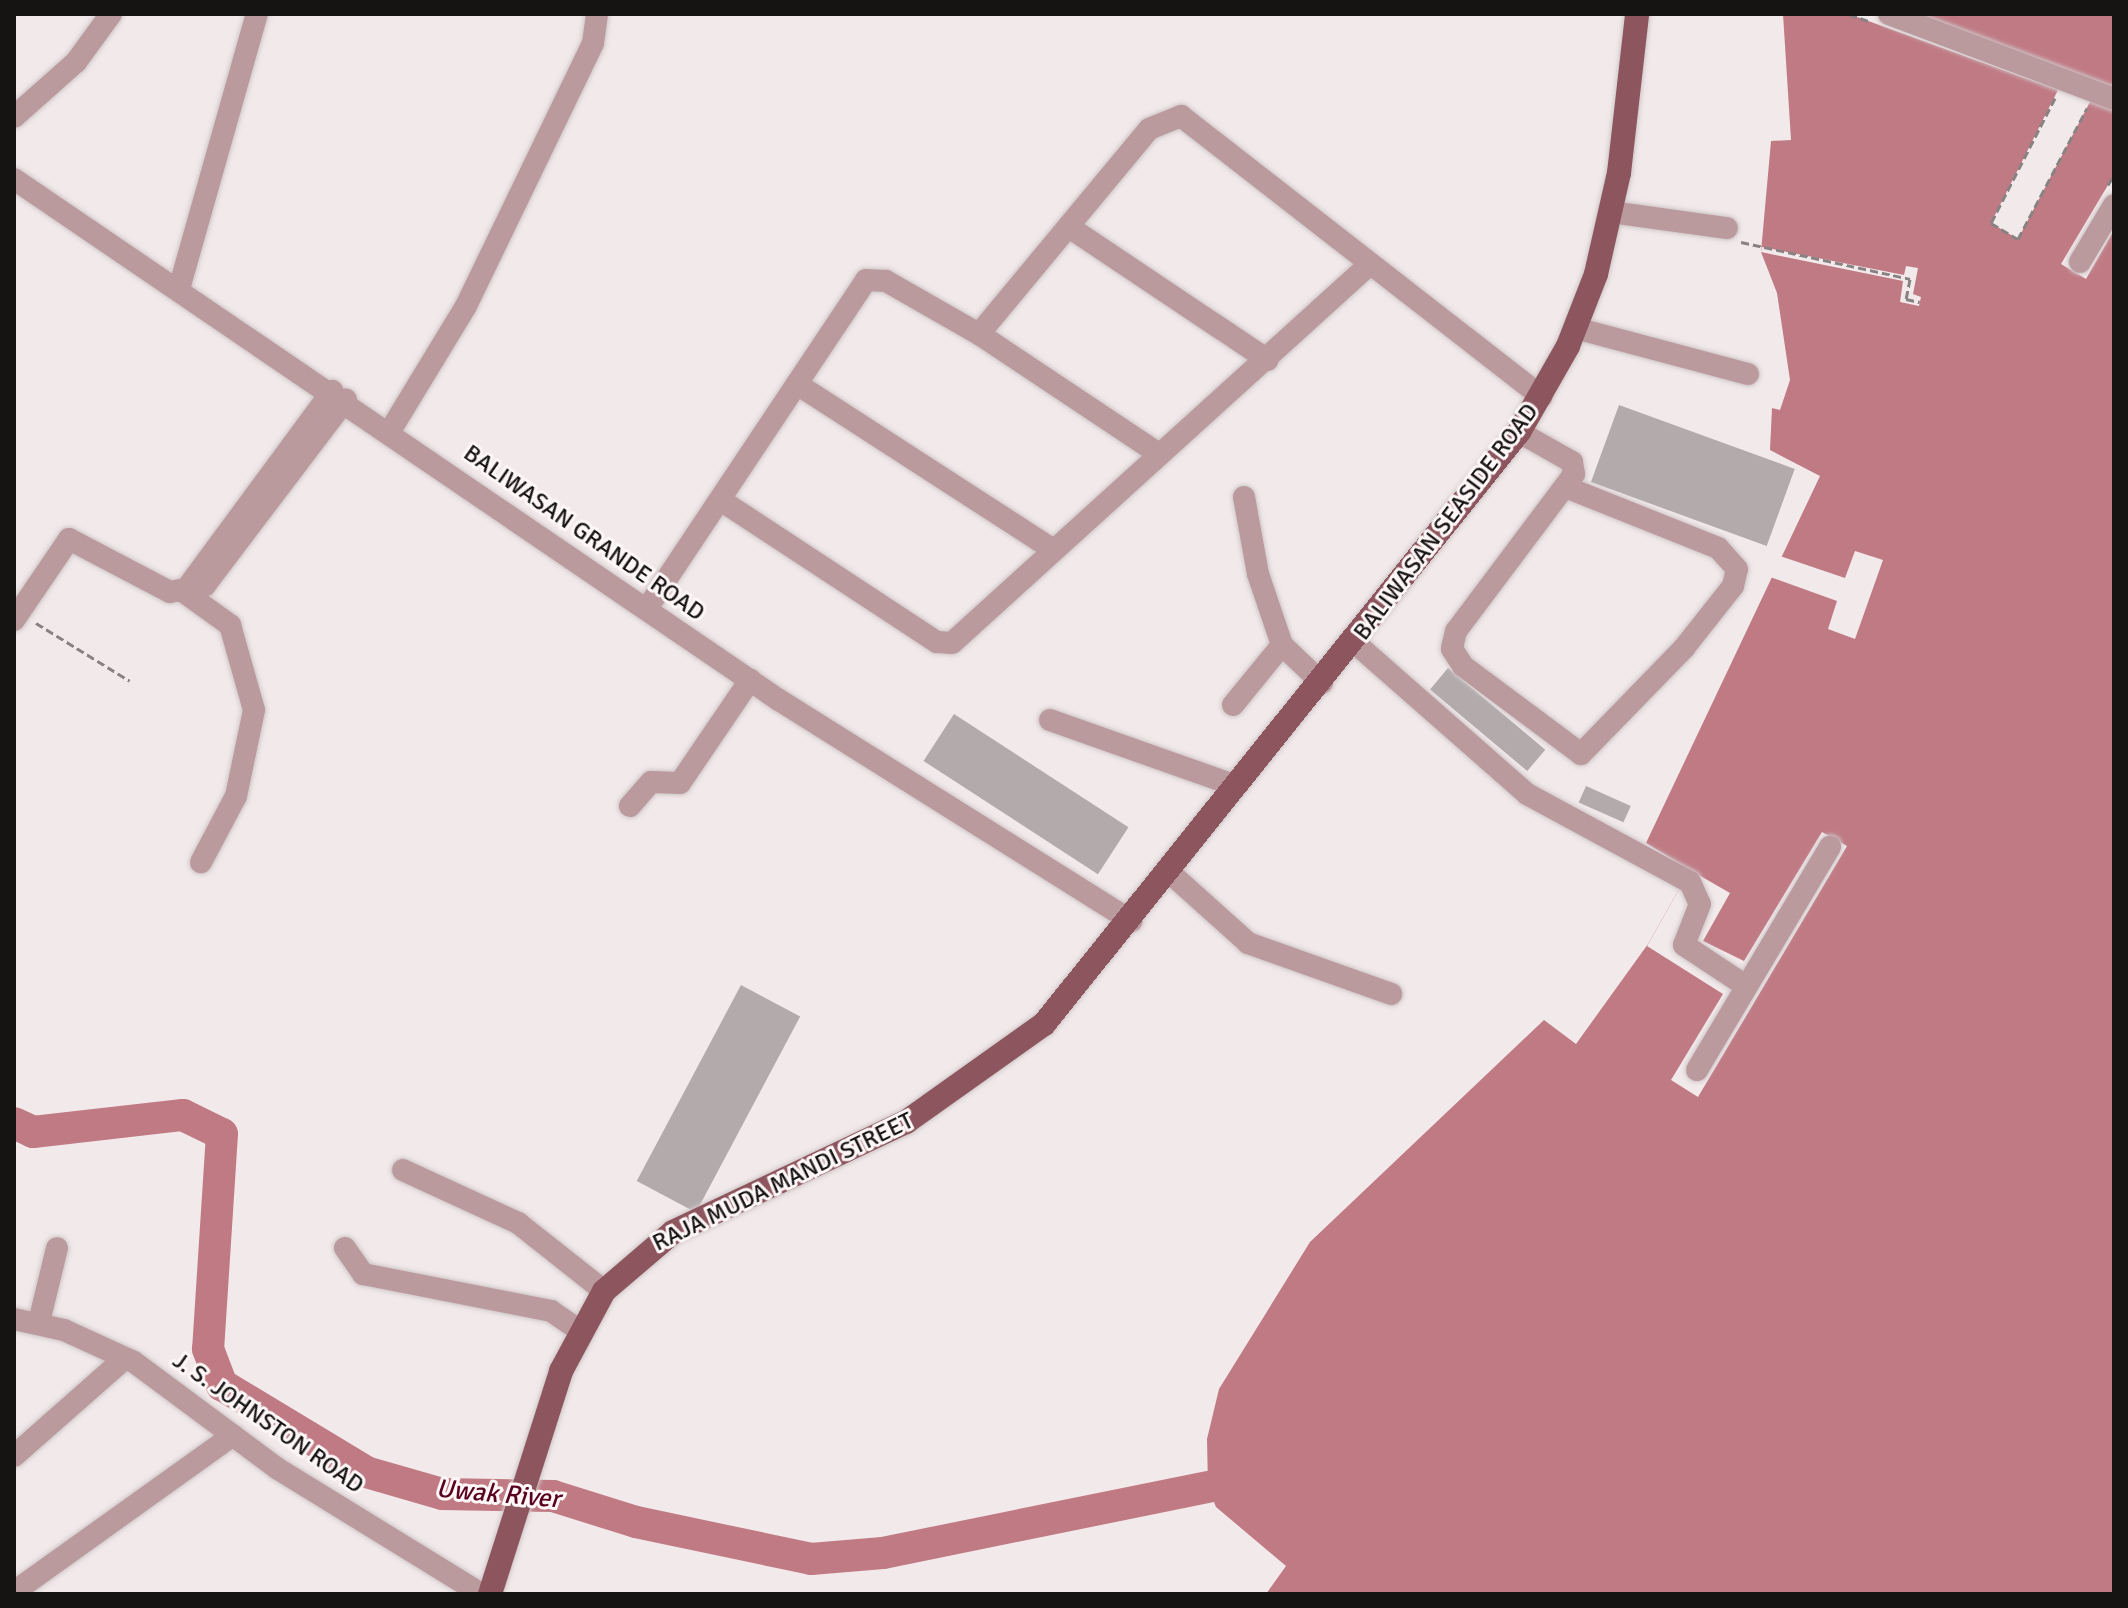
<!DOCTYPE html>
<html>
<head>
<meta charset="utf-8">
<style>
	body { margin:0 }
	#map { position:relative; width:2128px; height:1608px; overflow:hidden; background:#f2e9ea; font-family:Signika,sans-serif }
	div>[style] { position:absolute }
	.water>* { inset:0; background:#c07a84 }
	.pier>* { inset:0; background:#f2e9ea }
	.river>* { height:32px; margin:-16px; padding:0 16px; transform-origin:16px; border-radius:16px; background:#c07a84 }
	.building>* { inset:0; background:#b2aaab; transform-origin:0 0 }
	.path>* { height:3px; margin-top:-1.5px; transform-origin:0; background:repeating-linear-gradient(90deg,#888282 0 8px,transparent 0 12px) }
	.roads { filter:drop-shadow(0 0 2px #cfc7c8) drop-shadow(0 0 2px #cfc7c8) }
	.minor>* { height:22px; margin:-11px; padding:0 11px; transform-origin:11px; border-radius:11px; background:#bb9a9e }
	.major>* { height:24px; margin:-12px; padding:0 12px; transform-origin:12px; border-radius:12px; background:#8d555d }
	span { translate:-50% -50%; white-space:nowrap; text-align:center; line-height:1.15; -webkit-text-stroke:6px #fef7f8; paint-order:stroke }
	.street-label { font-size:24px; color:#161313 }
	.water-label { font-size:26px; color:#59001f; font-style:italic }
	.frame { position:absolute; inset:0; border:16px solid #161313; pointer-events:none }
</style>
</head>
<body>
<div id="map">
	<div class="water">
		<i style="clip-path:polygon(1783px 14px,2114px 14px,2114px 1594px,1266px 1594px,1286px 1566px,1216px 1507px,1208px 1487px,1207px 1439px,1219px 1389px,1310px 1242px,1544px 1020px,1576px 1044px,1648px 944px,1690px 870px,1646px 843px,1820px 476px,1770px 450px,1772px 408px,1780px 410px,1790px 380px,1777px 293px,1761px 252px,1771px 141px,1791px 140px)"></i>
	</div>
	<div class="pier">
		<i style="clip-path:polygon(1849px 14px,1912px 14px,2091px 100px,2018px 239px,1991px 223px,2058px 90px)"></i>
		<i style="clip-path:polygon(2114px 175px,2114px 230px,2086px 279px,2061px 264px)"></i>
		<i style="clip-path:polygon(1762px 247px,1904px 275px,1906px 266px,1918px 268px,1913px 294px,1921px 297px,1919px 306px,1900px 302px,1903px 281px,1761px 252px)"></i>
		<i style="clip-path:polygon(1855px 551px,1883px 560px,1855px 639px,1828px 629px,1837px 601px,1770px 577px,1780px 556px,1845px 578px)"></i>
		<i style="clip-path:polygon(1822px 832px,1847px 846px,1698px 1097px,1671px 1080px,1723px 994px,1647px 946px,1690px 870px,1730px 893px,1703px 941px,1744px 961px)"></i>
	</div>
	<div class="river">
		<i style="left:14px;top:1123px;width:21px;rotate:25deg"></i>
		<i style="left:33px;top:1132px;width:151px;rotate:-6.5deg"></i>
		<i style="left:183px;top:1115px;width:43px;rotate:26deg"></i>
		<i style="left:222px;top:1134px;width:215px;rotate:93.7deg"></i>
		<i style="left:208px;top:1349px;width:39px;rotate:69deg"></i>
		<i style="left:222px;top:1385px;width:168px;rotate:31.1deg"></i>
		<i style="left:366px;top:1472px;width:79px;rotate:16.1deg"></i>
		<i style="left:442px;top:1494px;width:111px;rotate:1deg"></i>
		<i style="left:553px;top:1496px;width:87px;rotate:17.4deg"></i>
		<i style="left:636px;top:1522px;width:179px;rotate:11.9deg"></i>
		<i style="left:811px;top:1559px;width:72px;rotate:-4.8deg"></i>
		<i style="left:883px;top:1553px;width:332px;rotate:-11.5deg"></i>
	</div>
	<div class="building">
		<i style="left:1619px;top:405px;width:187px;height:82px;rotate:20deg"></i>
		<i style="left:1448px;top:668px;width:127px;height:28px;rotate:40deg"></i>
		<i style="left:954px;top:714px;width:208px;height:56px;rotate:33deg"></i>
		<i style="left:1586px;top:786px;width:49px;height:18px;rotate:24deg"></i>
		<i style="left:741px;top:985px;width:67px;height:222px;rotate:28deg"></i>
	</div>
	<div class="path">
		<i style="left:1849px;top:14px;width:23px;rotate:20deg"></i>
		<i style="left:2055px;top:98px;width:140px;rotate:117.1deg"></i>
		<i style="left:1991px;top:223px;width:31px;rotate:31deg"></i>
		<i style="left:2018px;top:239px;width:148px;rotate:-62.2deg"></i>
		<i style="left:2108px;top:185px;width:12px;rotate:-59deg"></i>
		<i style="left:1741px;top:242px;width:173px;rotate:12.3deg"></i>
		<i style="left:1910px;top:279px;width:20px;rotate:101deg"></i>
		<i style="left:1906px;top:299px;width:14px;rotate:12deg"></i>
		<i style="left:36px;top:623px;width:110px;rotate:31.7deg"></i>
	</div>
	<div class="roads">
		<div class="minor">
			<i style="left:1889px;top:14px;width:241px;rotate:20.7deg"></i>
			<i style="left:14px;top:117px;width:83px;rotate:-41.6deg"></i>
			<i style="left:76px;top:62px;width:59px;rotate:-53.9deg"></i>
			<i style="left:14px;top:179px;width:926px;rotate:34.26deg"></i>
			<i style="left:779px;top:700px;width:416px;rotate:32.1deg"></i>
			<i style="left:1611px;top:212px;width:117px;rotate:7.9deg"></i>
			<i style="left:1069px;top:227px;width:239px;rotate:33.8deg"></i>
			<i style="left:2080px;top:262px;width:66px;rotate:-59.2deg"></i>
			<i style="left:179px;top:289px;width:286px;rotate:-74.2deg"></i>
			<i style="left:1575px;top:328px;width:179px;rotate:14.9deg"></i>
			<i style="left:979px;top:334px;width:266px;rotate:-50.3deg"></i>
			<i style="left:1149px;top:129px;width:35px;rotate:-22deg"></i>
			<i style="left:1181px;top:116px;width:457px;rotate:37.9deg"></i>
			<i style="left:797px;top:384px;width:304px;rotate:32.9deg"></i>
			<i style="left:390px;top:431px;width:146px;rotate:-58.7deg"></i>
			<i style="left:466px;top:306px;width:292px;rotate:-64.2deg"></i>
			<i style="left:593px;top:43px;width:29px;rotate:-82deg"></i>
			<i style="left:1519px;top:432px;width:61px;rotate:29.5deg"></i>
			<i style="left:1572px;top:462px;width:12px;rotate:81deg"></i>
			<i style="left:1574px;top:474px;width:196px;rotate:126.9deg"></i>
			<i style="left:1456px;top:631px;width:18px;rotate:103deg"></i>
			<i style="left:1452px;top:649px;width:20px;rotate:57deg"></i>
			<i style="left:1463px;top:666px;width:147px;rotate:36.7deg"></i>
			<i style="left:1581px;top:754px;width:148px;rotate:-45.8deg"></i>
			<i style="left:1684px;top:648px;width:79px;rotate:-51.7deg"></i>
			<i style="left:1733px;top:586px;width:17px;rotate:-77deg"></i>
			<i style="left:1737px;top:569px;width:28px;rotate:-132deg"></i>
			<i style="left:1718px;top:548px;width:162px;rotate:-158.2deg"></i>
			<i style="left:1244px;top:497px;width:78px;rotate:79.7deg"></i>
			<i style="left:1258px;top:574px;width:75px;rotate:71.3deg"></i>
			<i style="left:1282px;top:645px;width:55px;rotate:43.5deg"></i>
			<i style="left:722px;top:501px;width:257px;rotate:33.3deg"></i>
			<i style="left:937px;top:642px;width:15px;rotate:4deg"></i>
			<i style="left:952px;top:643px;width:564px;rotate:-42.2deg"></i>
			<i style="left:184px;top:592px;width:57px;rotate:35.7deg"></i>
			<i style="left:230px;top:625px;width:88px;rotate:74.2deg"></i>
			<i style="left:254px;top:710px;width:88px;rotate:101.8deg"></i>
			<i style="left:236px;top:796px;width:75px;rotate:117.9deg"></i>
			<i style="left:184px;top:592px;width:250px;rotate:-53.6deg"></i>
			<i style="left:648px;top:607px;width:393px;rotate:-56.3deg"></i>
			<i style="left:866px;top:280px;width:20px;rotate:3deg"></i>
			<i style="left:886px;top:281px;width:107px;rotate:29.7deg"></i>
			<i style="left:979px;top:334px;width:216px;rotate:33.7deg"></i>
			<i style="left:14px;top:620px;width:98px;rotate:-55.8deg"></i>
			<i style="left:69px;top:539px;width:114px;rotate:27.7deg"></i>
			<i style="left:170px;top:592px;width:36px;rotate:-11deg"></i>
			<i style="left:205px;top:585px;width:233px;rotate:-52.8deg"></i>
			<i style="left:1354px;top:642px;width:230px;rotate:41.3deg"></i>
			<i style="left:1527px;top:794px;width:185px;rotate:28.4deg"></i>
			<i style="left:1690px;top:882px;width:24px;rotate:66deg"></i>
			<i style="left:1700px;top:904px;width:44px;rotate:111.3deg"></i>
			<i style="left:1684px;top:945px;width:74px;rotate:33.5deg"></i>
			<i style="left:1233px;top:705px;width:77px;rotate:-50.8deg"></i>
			<i style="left:1050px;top:720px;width:197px;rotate:19.5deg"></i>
			<i style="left:630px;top:806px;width:32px;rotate:-49deg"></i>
			<i style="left:651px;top:782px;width:29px;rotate:2deg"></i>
			<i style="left:680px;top:783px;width:125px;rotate:-55.8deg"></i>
			<i style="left:1169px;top:872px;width:106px;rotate:41.9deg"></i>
			<i style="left:1248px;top:943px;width:152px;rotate:19.6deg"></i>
			<i style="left:1697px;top:1070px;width:260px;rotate:-59.2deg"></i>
			<i style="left:403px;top:1170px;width:127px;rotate:24.7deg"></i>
			<i style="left:518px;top:1223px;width:110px;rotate:38.3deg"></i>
			<i style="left:345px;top:1248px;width:32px;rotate:55deg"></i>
			<i style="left:363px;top:1274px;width:192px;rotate:11.1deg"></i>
			<i style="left:551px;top:1311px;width:34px;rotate:34deg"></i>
			<i style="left:14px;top:1319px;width:51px;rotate:12.4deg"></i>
			<i style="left:64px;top:1330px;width:77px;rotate:24.6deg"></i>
			<i style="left:134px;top:1362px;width:179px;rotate:36.6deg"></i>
			<i style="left:278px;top:1469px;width:238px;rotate:31.6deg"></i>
			<i style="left:39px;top:1322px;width:76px;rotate:-76.3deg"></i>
			<i style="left:14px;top:1456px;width:148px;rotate:-41.4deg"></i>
			<i style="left:14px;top:1592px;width:269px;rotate:-35.6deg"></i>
		</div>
		<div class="major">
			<i style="left:490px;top:1594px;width:234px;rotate:-72.3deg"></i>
			<i style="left:561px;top:1371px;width:91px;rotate:-61.7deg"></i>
			<i style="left:604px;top:1291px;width:91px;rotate:-40.5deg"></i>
			<i style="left:673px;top:1232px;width:258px;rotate:-25.3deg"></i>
			<i style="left:906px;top:1122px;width:169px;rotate:-35.4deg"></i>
			<i style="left:1044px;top:1024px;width:759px;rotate:-51.26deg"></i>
			<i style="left:1519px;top:432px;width:99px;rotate:-60.3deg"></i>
			<i style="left:1568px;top:346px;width:77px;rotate:-68.7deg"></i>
			<i style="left:1596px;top:274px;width:104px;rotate:-77.2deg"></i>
			<i style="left:1619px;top:173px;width:160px;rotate:-83.5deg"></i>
		</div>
	</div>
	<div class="street-label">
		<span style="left:1446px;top:522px;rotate:-53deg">BALIWASAN SEASIDE ROAD</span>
		<span style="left:584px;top:533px;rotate:35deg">BALIWASAN GRANDE ROAD</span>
		<span style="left:783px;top:1182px;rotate:-26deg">RAJA MUDA MANDI STREET</span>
		<span style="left:268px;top:1423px;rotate:35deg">J. S. JOHNSTON ROAD</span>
	</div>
	<div class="water-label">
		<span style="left:498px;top:1495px;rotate:5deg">Uwak River</span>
	</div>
	<div class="frame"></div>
</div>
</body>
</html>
